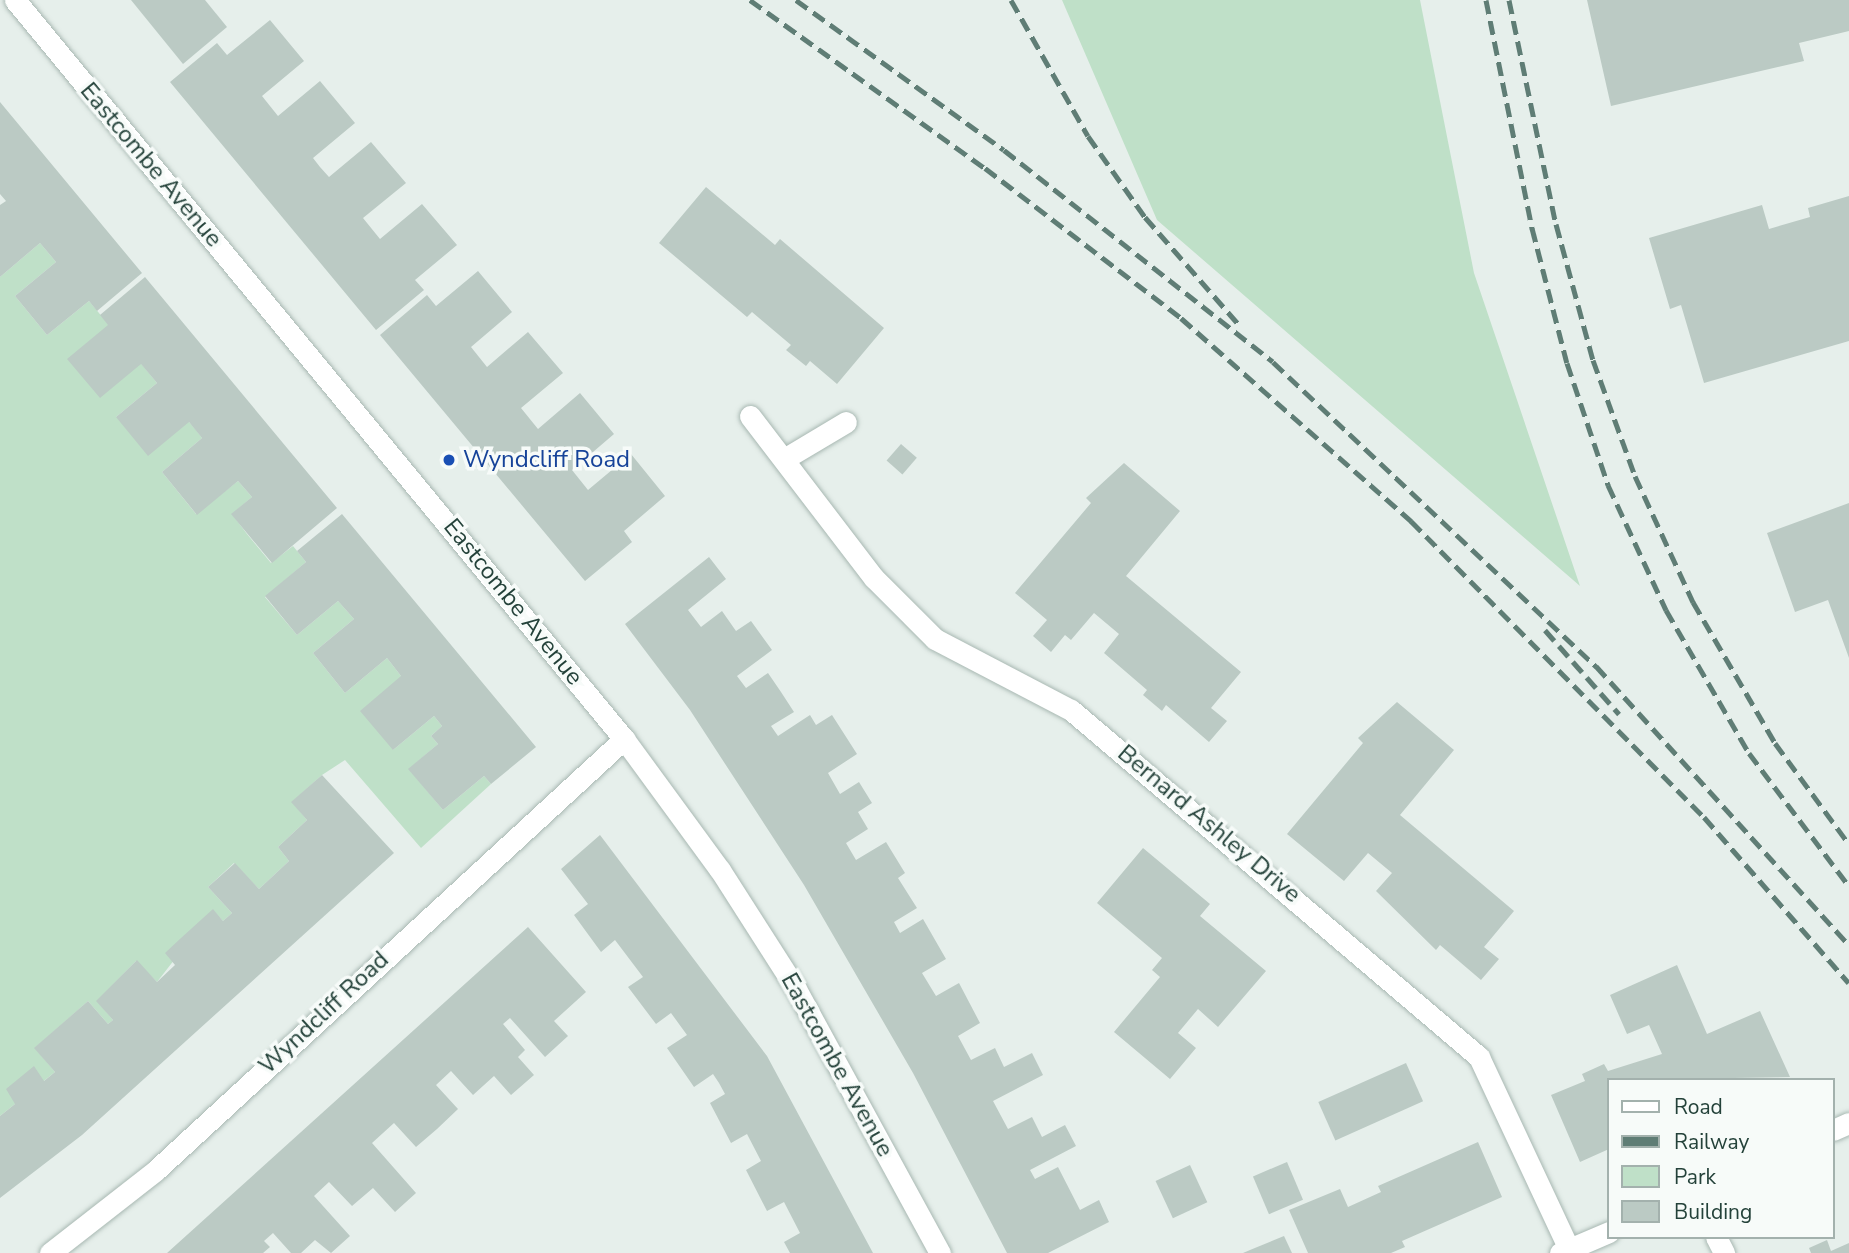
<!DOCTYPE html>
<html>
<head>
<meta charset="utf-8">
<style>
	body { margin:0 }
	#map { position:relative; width:1849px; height:1253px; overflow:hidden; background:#e6efeb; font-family:"Nunito Sans",sans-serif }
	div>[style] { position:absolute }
	.green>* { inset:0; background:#bfe0c8 }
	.building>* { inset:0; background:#bbcac4; transform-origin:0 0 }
	.roads { filter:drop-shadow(0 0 2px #a8b8b2) drop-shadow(0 0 2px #a8b8b2) }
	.minor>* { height:21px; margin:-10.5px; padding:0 10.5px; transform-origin:10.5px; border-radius:10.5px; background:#fff }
	.rail>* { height:5px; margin-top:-2.5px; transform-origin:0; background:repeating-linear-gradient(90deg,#5f7d75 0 14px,transparent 0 21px) }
	.dots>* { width:19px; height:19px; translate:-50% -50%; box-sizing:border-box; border:4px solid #f7fbf9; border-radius:50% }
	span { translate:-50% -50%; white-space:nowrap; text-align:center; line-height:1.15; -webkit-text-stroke:7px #f7fbf9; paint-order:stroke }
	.street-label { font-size:24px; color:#24423a }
	.transit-label { font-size:24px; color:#164399 }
	.left { translate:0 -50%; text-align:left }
	.legend { position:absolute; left:1607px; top:1078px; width:228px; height:161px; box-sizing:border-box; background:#f7fbf9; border:2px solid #a3b1ad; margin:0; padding:9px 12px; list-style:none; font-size:21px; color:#24423a }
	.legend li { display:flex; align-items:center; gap:14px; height:35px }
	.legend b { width:35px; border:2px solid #a3b1ad }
</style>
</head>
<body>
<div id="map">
	<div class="green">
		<i style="clip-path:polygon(1062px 0,1420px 0,1474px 273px,1580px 586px,1157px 220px)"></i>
		<i style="clip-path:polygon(40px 243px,56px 262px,15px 296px,47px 335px,89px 301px,148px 372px,157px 383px,116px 417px,189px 422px,196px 430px,202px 438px,162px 472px,196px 514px,238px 481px,252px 497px,232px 514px,247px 534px,271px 563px,293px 546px,306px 562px,265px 597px,297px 635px,338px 601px,354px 619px,313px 653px,345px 693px,387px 658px,401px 676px,393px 750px,434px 716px,442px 726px,431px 736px,438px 744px,409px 769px,443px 810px,484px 776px,491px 784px,421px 848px,345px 760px,322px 775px,292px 802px,307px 820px,278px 847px,289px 861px,259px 889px,234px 863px,208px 887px,232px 913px,223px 921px,213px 910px,157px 982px,136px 961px,97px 1001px,113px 1020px,108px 1024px,88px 1001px,35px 1048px,55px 1072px,0 1116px,0 277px)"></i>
	</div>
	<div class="building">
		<i style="clip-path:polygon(131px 0,205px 0,227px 27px,183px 64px)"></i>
		<i style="clip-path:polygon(1587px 0,1849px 0,1849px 31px,1799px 43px,1804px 61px,1611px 106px)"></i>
		<i style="clip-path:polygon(270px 20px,304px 61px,262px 96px,278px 116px,320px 81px,355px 123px,313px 158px,320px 167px,329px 177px,371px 142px,406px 183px,363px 218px,380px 239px,422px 204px,457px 245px,415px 280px,424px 290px,376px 330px,170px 82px,217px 43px,227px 55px)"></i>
		<i style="clip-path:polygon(0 102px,142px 273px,97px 311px,89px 301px,47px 335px,15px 296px,56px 262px,40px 243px,0 277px,0 205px,6px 201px,0 194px)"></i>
		<i style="clip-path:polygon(706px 187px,775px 245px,780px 239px,884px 328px,837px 384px,810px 361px,806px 366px,786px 350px,791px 345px,752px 312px,747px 317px,659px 243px)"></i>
		<i style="clip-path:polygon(1849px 196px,1849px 341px,1704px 383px,1681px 305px,1670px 309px,1649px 238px,1762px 205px,1769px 229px,1810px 217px,1808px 208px)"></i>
		<i style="clip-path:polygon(478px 271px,512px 312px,471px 347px,487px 367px,528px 332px,563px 373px,521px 408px,538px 429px,580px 393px,614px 434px,572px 470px,588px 490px,631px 454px,665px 496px,624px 531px,632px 542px,585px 581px,380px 335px,427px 295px,436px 306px)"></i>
		<i style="clip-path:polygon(145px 277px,337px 508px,272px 563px,231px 514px,252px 497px,238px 481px,197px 515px,162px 472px,202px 438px,189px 422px,148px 456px,116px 417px,157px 383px,141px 364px,100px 398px,67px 359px,108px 325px,100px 315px)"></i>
		<i style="left:901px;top:444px;width:21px;height:22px;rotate:41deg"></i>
		<i style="clip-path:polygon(1124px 463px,1180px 511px,1126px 576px,1241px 672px,1211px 708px,1227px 721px,1209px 742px,1166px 705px,1162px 711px,1143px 695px,1147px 690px,1104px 653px,1119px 634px,1094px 613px,1071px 640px,1065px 635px,1051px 652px,1033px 636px,1047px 620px,1015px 593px,1091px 503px,1086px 498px)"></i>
		<i style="clip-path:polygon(1849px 503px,1849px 658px,1828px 600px,1795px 612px,1767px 533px)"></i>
		<i style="clip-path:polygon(342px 514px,536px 747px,491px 784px,484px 776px,443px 810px,408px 769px,438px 744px,431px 736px,442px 726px,434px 716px,393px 750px,360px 711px,401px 676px,387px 658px,345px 693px,313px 653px,354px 619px,338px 601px,297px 635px,265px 596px,306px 562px,297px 551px)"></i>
		<i style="clip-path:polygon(709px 557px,726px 579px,688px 610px,701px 627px,722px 611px,736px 631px,751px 621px,772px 650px,737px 676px,746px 688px,768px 673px,781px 692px,794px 712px,771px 726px,778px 736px,810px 715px,816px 725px,832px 715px,857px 754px,828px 773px,840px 794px,859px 782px,872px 803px,858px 812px,868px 829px,846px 843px,856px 860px,886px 842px,905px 873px,898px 878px,917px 908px,894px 922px,900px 933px,923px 919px,946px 959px,922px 973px,936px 996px,959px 983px,980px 1023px,958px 1036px,971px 1060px,995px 1048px,1004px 1067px,1032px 1053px,1043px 1075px,993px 1101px,1008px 1129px,1032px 1117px,1042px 1137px,1065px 1125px,1076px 1146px,1030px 1170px,1035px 1179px,1058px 1167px,1080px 1210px,1099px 1200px,1109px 1222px,1048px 1253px,1007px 1253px,913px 1073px,804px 885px,690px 710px,625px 624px)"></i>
		<i style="clip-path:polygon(1397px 702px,1454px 750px,1400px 815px,1514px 911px,1484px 947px,1499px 959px,1481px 980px,1440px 945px,1436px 950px,1376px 891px,1392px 873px,1368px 853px,1344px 881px,1287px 834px,1363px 743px,1358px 738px)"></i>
		<i style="clip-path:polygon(322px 775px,394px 853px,82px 1135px,0 1198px,0 1116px,15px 1104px,6px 1089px,34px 1066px,44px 1081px,55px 1072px,34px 1048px,88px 1001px,108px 1024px,113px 1020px,96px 1001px,137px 960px,157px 982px,175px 965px,165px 953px,181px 938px,213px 909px,223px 921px,232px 913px,208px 887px,235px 863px,259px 889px,289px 861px,278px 847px,307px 820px,291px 802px)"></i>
		<i style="clip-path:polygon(600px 835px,767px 1056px,873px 1253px,790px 1253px,784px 1242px,800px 1233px,784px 1202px,767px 1211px,746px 1170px,761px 1161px,747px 1134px,731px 1143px,710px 1103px,725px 1094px,719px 1083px,713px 1074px,694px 1087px,667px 1048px,687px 1035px,671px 1013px,656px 1024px,628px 987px,643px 977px,615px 940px,601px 952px,574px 915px,588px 904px,561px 869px)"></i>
		<i style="clip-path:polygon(1143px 848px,1210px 904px,1200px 916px,1266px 971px,1218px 1027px,1198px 1009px,1178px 1033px,1196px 1048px,1170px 1079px,1114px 1032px,1160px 977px,1152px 970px,1162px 958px,1097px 903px)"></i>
		<i style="clip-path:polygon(528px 927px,586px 992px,554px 1021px,568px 1036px,545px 1057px,510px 1018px,503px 1024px,525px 1050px,518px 1057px,534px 1075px,511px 1095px,494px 1076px,473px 1095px,451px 1071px,436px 1085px,458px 1109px,437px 1129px,416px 1147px,394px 1123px,372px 1143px,416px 1193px,395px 1212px,373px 1188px,352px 1206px,329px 1182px,314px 1196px,350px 1236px,331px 1253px,315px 1240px,301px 1253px,291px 1253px,273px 1233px,264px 1241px,270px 1247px,263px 1253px,167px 1253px)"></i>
		<i style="clip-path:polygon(1677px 965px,1707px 1034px,1760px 1011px,1790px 1077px,1609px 1080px,1609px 1149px,1580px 1162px,1551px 1095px,1585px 1081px,1582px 1074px,1604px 1064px,1608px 1071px,1662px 1054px,1649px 1025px,1627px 1034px,1610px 995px)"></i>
		<i style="left:1406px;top:1063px;width:42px;height:96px;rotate:66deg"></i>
		<i style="clip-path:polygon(1478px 1142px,1502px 1197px,1402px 1241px,1405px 1247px,1391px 1253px,1308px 1253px,1289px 1210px,1340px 1189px,1348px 1207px,1381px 1192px,1378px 1186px)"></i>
		<i style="left:1287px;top:1162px;width:41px;height:37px;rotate:67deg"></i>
		<i style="left:1190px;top:1165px;width:41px;height:38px;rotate:65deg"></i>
		<i style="clip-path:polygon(1284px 1236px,1292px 1253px,1243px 1253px,1250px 1250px)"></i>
		<i style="clip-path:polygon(1827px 1240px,1831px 1251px,1849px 1243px,1849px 1253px,1811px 1253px,1809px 1248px)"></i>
	</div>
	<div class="roads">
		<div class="minor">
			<i style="left:15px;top:0;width:958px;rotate:50.51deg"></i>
			<i style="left:624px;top:739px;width:162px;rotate:53.8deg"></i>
			<i style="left:720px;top:870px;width:141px;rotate:57.4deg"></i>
			<i style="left:796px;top:989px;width:301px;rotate:61.4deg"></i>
			<i style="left:750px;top:416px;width:204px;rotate:52.6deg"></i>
			<i style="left:874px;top:578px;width:86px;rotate:45deg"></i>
			<i style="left:935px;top:639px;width:153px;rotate:27.6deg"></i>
			<i style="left:1071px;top:710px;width:536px;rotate:40.38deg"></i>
			<i style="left:1479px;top:1057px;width:212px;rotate:64.9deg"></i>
			<i style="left:784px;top:459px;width:72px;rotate:-30.8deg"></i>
			<i style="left:1833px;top:1130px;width:17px;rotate:-24deg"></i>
			<i style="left:1716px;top:1237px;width:18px;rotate:63deg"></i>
			<i style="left:50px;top:1253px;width:133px;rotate:-38deg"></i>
			<i style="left:155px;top:1171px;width:638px;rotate:-42.65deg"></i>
			<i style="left:1560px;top:1253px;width:53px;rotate:-23.2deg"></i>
		</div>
	</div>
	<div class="rail">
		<i style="left:750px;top:0;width:289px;rotate:35.6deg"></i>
		<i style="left:985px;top:168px;width:247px;rotate:37.4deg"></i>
		<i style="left:1181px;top:318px;width:307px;rotate:41.4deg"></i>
		<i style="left:1411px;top:521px;width:416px;rotate:45.3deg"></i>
		<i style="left:1704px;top:817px;width:220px;rotate:48.9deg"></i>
		<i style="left:796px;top:0;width:256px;rotate:35.8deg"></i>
		<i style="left:1004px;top:150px;width:342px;rotate:38.2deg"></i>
		<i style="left:1273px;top:362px;width:444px;rotate:43.3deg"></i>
		<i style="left:1596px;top:666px;width:377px;rotate:47.8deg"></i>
		<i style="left:1011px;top:0;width:156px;rotate:60.5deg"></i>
		<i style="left:1088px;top:136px;width:99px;rotate:54.9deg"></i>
		<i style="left:1145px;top:217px;width:145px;rotate:48.9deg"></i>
		<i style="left:1486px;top:0;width:233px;rotate:78.6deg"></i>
		<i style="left:1532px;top:228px;width:139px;rotate:75.5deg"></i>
		<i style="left:1567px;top:363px;width:129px;rotate:71.4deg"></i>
		<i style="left:1608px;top:485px;width:138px;rotate:65.1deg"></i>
		<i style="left:1666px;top:610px;width:165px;rotate:59.9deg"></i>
		<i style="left:1749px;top:753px;width:166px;rotate:53.1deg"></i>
		<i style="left:1509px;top:0;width:229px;rotate:78.2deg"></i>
		<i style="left:1556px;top:224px;width:141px;rotate:74.8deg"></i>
		<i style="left:1593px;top:360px;width:123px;rotate:70.1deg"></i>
		<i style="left:1635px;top:476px;width:139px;rotate:65.3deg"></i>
		<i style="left:1693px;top:602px;width:163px;rotate:59.8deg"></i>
		<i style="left:1775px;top:743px;width:125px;rotate:53.8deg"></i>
		<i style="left:1545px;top:630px;width:112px;rotate:48.6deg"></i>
	</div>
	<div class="dots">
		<i style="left:449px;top:460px;background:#1a4fb4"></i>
	</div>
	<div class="street-label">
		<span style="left:151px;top:165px;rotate:50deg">Eastcombe Avenue</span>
		<span style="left:513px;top:602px;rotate:51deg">Eastcombe Avenue</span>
		<span style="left:1209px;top:824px;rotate:40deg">Bernard Ashley Drive</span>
		<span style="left:324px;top:1013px;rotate:-43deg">Wyndcliff Road</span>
		<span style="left:837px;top:1065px;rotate:61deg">Eastcombe Avenue</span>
	</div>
	<div class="transit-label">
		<span class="left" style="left:463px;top:460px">Wyndcliff Road</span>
	</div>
	<ul class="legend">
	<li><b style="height:9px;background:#fff"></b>Road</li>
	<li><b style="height:9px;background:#5f7d75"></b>Railway</li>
	<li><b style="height:19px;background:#bfe0c8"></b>Park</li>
	<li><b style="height:19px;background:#bbcac4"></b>Building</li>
	</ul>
</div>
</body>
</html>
